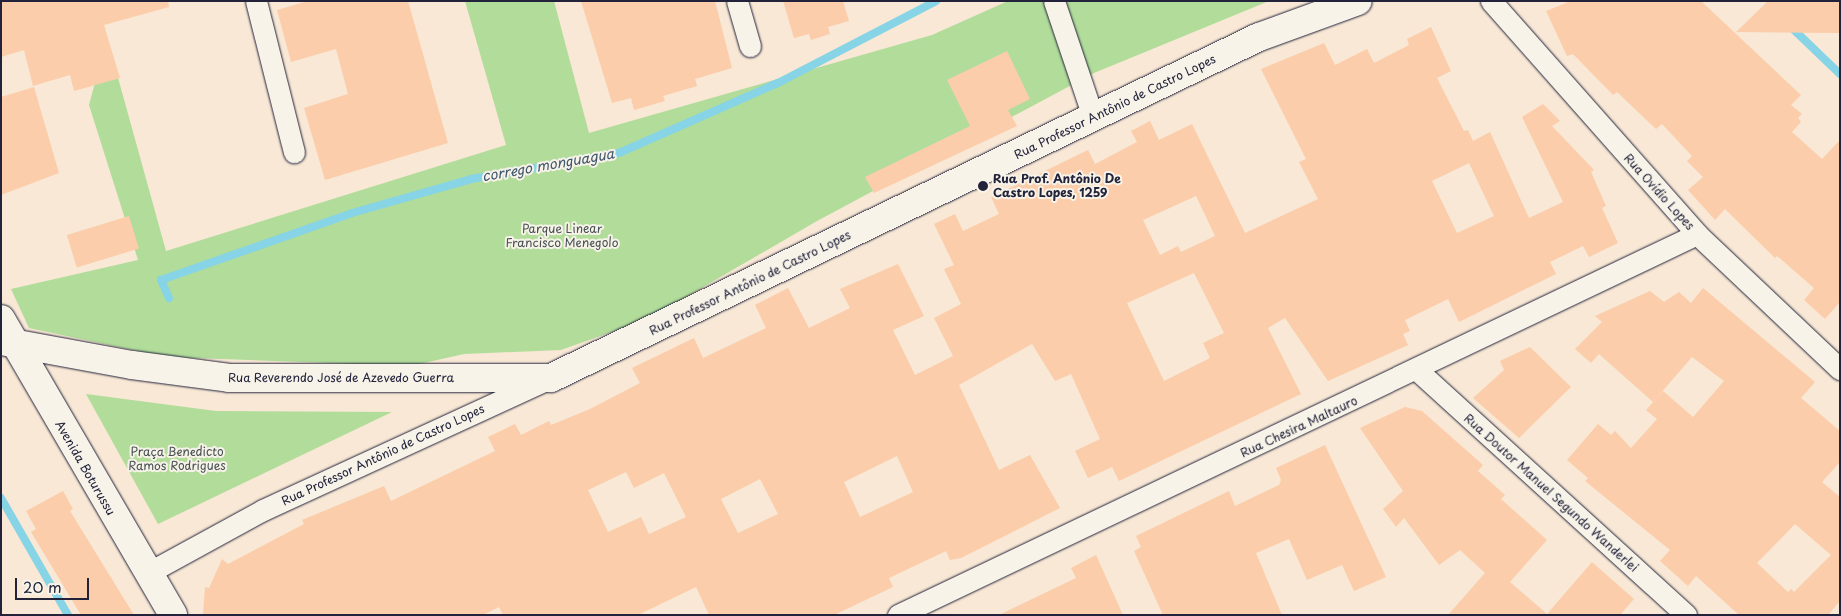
<!DOCTYPE html>
<html>
<head>
<meta charset="utf-8">
<style>
	body { margin:0 }
	#map { position:relative; width:1841px; height:616px; overflow:hidden; background:#f8e8d5; font-family:"Playpen Sans",sans-serif }
	div>[style] { position:absolute }
	.green>* { inset:0; background:#b1dc9a }
	.stream>* { height:8px; margin:-4px; padding:0 4px; transform-origin:4px; border-radius:4px; background:#86d4e5 }
	.building>* { inset:0; background:#fbcdaa; transform-origin:0 0 }
	.roads { filter:drop-shadow(0 0 1px #22223b) drop-shadow(0 0 1px #22223b) }
	.minor>* { height:21px; margin:-10.5px; padding:0 10.5px; transform-origin:10.5px; border-radius:10.5px; background:#f7f3e8 }
	.secondary>* { height:28px; margin:-14px; padding:0 14px; transform-origin:14px; border-radius:14px; background:#f7f3e8 }
	.dots>* { width:14px; height:14px; translate:-50% -50%; box-sizing:border-box; border:2px solid #f7f3e8; border-radius:50% }
	span { translate:-50% -50%; white-space:nowrap; text-align:center; line-height:1.15; -webkit-text-stroke:4px #f7f3e8; paint-order:stroke }
	.street-label { font-size:12px; color:#22223b }
	.poi-label { font-size:12px; color:#22223b; font-weight:700 }
	.left { translate:0 -50%; text-align:left }
	.park-label { font-size:12px; color:#465053 }
	.water-label { font-size:14px; color:#40576e; font-style:italic }
	.frame { position:absolute; inset:0; border:2px solid #22223b; pointer-events:none }
	.scale { position:absolute; left:15px; top:578px; width:74px; height:22px; box-sizing:border-box; border:2px solid #22223b; border-top:0; padding-left:6px; font-size:15px; line-height:18px; white-space:nowrap; color:#22223b; -webkit-text-stroke:4px #f7f3e8; paint-order:stroke }
</style>
</head>
<body>
<div id="map">
	<div class="green">
		<i style="clip-path:polygon(465px 1px,554px 1px,589px 133px,932px 35px,1008px 1px,1269px 1px,1094px 73px,817px 221px,648px 319px,561px 350px,464px 354px,410px 366px,166px 357px,29px 328px,11px 289px,138px 260px,89px 105px,107px 38px,166px 251px,506px 145px)"></i>
		<i style="clip-path:polygon(86px 394px,216px 411px,392px 412px,158px 524px)"></i>
	</div>
	<div class="stream">
		<i style="left:1791px;top:27px;width:68px;rotate:43.8deg"></i>
		<i style="left:169px;top:298px;width:20px;rotate:-114deg"></i>
		<i style="left:161px;top:280px;width:202px;rotate:-19.3deg"></i>
		<i style="left:352px;top:213px;width:124px;rotate:-15.9deg"></i>
		<i style="left:471px;top:179px;width:150px;rotate:-10deg"></i>
		<i style="left:619px;top:153px;width:174px;rotate:-23.8deg"></i>
		<i style="left:778px;top:83px;width:178px;rotate:-27.4deg"></i>
		<i style="left:1px;top:498px;width:135px;rotate:60.2deg"></i>
	</div>
	<div class="building">
		<i style="clip-path:polygon(1px 1px,168px 1px,169px 7px,104px 25px,120px 78px,74px 91px,70px 75px,33px 86px,24px 50px,1px 57px)"></i>
		<i style="clip-path:polygon(308px 1px,408px 1px,448px 143px,325px 180px,304px 108px,348px 94px,336px 49px,291px 62px,277px 10px)"></i>
		<i style="clip-path:polygon(581px 1px,715px 1px,732px 68px,695px 79px,697px 86px,663px 96px,665px 101px,634px 110px,631px 98px,612px 103px)"></i>
		<i style="clip-path:polygon(783px 1px,843px 1px,849px 21px,828px 27px,830px 34px,811px 40px,809px 34px,794px 38px)"></i>
		<i style="clip-path:polygon(1571px 1px,1701px 1px,1801px 95px,1791px 105px,1802px 114px,1798px 118px,1801px 122px,1792px 132px,1822px 159px,1840px 140px,1840px 302px,1825px 319px,1804px 300px,1814px 288px,1777px 256px,1775px 258px,1725px 209px,1715px 220px,1688px 190px,1703px 177px,1687px 161px,1692px 156px,1662px 124px,1656px 129px,1617px 92px,1613px 95px,1573px 54px,1567px 56px,1546px 11px)"></i>
		<i style="clip-path:polygon(1768px 1px,1840px 1px,1840px 33px,1736px 32px)"></i>
		<i style="clip-path:polygon(evenodd,1431px 27px,1451px 71px,1437px 78px,1464px 131px,1468px 130px,1473px 141px,1490px 132px,1529px 218px,1563px 202px,1522px 117px,1543px 104px,1560px 121px,1552px 126px,1594px 170px,1591px 172px,1606px 206px,1602px 208px,1618px 243px,1589px 257px,1583px 246px,1550px 262px,1556px 274px,1459px 322px,1448px 299px,1405px 320px,1410px 331px,1403px 334px,1408px 345px,1328px 381px,1285px 318px,1268px 328px,1301px 394px,1119px 481px,1112px 467px,1088px 478px,1075px 451px,1100px 439px,1071px 374px,1055px 381px,1032px 344px,959px 385px,999px 470px,1030px 455px,1060px 508px,961px 558px,950px 560px,946px 551px,889px 578px,893px 587px,834px 615px,709px 615px,696px 587px,638px 615px,503px 615px,499px 607px,483px 615px,203px 615px,205px 587px,209px 588px,222px 559px,228px 564px,304px 524px,302px 520px,384px 486px,391px 501px,495px 451px,488px 437px,515px 424px,521px 435px,549px 421px,551px 425px,590px 409px,640px 383px,632px 368px,694px 338px,703px 358px,766px 328px,755px 305px,788px 288px,809px 328px,850px 308px,840px 289px,898px 264px,924px 316px,893px 330px,915px 375px,953px 356px,934px 318px,961px 304px,944px 269px,954px 265px,934px 224px,955px 214px,963px 231px,999px 214px,991px 197px,1088px 150px,1095px 164px,1137px 142px,1131px 131px,1150px 121px,1159px 140px,1192px 124px,1245px 233px,1318px 199px,1299px 162px,1306px 159px,1261px 69px,1324px 43px,1335px 65px,1367px 49px,1374px 63px,1409px 45px,1407px 39px,1431px 27px,1469px 163px,1494px 216px,1457px 233px,1432px 181px,1469px 163px,1431px 27px,1196px 196px,1215px 236px,1181px 252px,1178px 246px,1160px 255px,1143px 220px,1196px 196px,1431px 27px,1194px 273px,1224px 333px,1203px 343px,1210px 358px,1164px 381px,1127px 303px,1194px 273px,1431px 27px,897px 456px,913px 492px,860px 517px,844px 482px,897px 456px,1431px 27px,626px 472px,634px 488px,664px 473px,686px 517px,649px 534px,641px 517px,608px 532px,588px 490px,626px 472px,1431px 27px,760px 479px,778px 514px,738px 533px,721px 499px,760px 479px)"></i>
		<i style="clip-path:polygon(1007px 51px,1030px 99px,1008px 110px,1017px 126px,874px 193px,865px 177px,970px 126px,947px 80px)"></i>
		<i style="clip-path:polygon(34px 87px,59px 173px,1px 195px,1px 97px)"></i>
		<i style="left:129px;top:216px;width:34px;height:65px;rotate:73deg"></i>
		<i style="clip-path:polygon(evenodd,1703px 288px,1815px 382px,1801px 398px,1840px 431px,1840px 462px,1822px 482px,1840px 497px,1840px 601px,1828px 615px,1739px 615px,1696px 576px,1688px 586px,1660px 561px,1670px 550px,1585px 481px,1588px 478px,1567px 460px,1598px 424px,1611px 435px,1615px 431px,1631px 448px,1657px 419px,1646px 410px,1663px 391px,1693px 417px,1724px 381px,1692px 357px,1653px 402px,1599px 354px,1591px 363px,1575px 349px,1602px 322px,1595px 316px,1650px 291px,1664px 302px,1679px 292px,1691px 303px,1703px 288px,1795px 524px,1831px 555px,1794px 592px,1791px 589px,1788px 592px,1757px 563px,1795px 524px)"></i>
		<i style="clip-path:polygon(1530px 347px,1571px 387px,1519px 438px,1473px 398px,1504px 370px,1500px 361px)"></i>
		<i style="clip-path:polygon(1405px 407px,1422px 411px,1483px 465px,1478px 471px,1505px 495px,1501px 499px,1547px 540px,1510px 582px,1547px 614px,1592px 562px,1634px 599px,1620px 615px,1448px 615px,1485px 573px,1460px 550px,1439px 565px,1404px 518px,1396px 527px,1383px 509px,1403px 491px,1360px 428px)"></i>
		<i style="clip-path:polygon(1325px 445px,1386px 577px,1354px 591px,1342px 565px,1307px 580px,1289px 539px,1256px 553px,1282px 615px,1163px 615px,1134px 551px,1141px 547px,1136px 536px,1229px 491px,1235px 506px,1279px 485px,1281px 480px,1276px 468px)"></i>
		<i style="clip-path:polygon(63px 491px,73px 509px,70px 511px,134px 615px,81px 615px,31px 532px,36px 529px,26px 511px)"></i>
		<i style="clip-path:polygon(1096px 555px,1123px 615px,999px 615px,1076px 578px,1071px 568px)"></i>
	</div>
	<div class="roads">
		<div class="minor">
			<i style="left:256px;top:1px;width:156px;rotate:75.9deg"></i>
			<i style="left:737px;top:1px;width:47px;rotate:73.9deg"></i>
			<i style="left:1054px;top:1px;width:122px;rotate:71.4deg"></i>
			<i style="left:1491px;top:1px;width:311px;rotate:48.5deg"></i>
			<i style="left:1697px;top:234px;width:197px;rotate:43.4deg"></i>
			<i style="left:1417px;top:370px;width:364px;rotate:42.3deg"></i>
			<i style="left:146px;top:574px;width:133px;rotate:-28.7deg"></i>
			<i style="left:263px;top:510px;width:311px;rotate:-24.7deg"></i>
			<i style="left:898px;top:615px;width:885px;rotate:-25.49deg"></i>
		</div>
		<div class="secondary">
			<i style="left:1px;top:319px;width:342px;rotate:59.8deg"></i>
			<i style="left:1px;top:341px;width:133px;rotate:10.4deg"></i>
			<i style="left:132px;top:365px;width:98px;rotate:7.6deg"></i>
			<i style="left:229px;top:378px;width:322px"></i>
			<i style="left:551px;top:378px;width:786px;rotate:-25.72deg"></i>
			<i style="left:1259px;top:37px;width:105px;rotate:-20deg"></i>
		</div>
	</div>
	<div class="dots">
		<i style="left:983px;top:186px;background:#22223b"></i>
	</div>
	<div class="street-label">
		<span style="left:1115px;top:107px;rotate:-26deg">Rua Professor Antônio de Castro Lopes</span>
		<span style="left:1659px;top:192px;rotate:48deg">Rua Ovídio Lopes</span>
		<span style="left:750px;top:283px;rotate:-26deg">Rua Professor Antônio de Castro Lopes</span>
		<span style="left:341px;top:378px">Rua Reverendo José de Azevedo Guerra</span>
		<span style="left:1299px;top:427px;rotate:-25deg">Rua Chesira Maltauro</span>
		<span style="left:383px;top:455px;rotate:-25deg">Rua Professor Antônio de Castro Lopes</span>
		<span style="left:85px;top:468px;rotate:60deg">Avenida Boturussu</span>
		<span style="left:1551px;top:493px;rotate:42deg">Rua Doutor Manuel Segundo Wanderlei</span>
	</div>
	<div class="poi-label">
		<span class="left" style="left:993px;top:186px">Rua Prof. Antônio De<br>Castro Lopes, 1259</span>
	</div>
	<div class="park-label">
		<span style="left:562px;top:236px">Parque Linear<br>Francisco Menegolo</span>
		<span style="left:177px;top:459px">Praça Benedicto<br>Ramos Rodrigues</span>
	</div>
	<div class="water-label">
		<span style="left:548px;top:165px;rotate:-10deg">corrego monguagua</span>
	</div>
	<div class="frame"></div>
	<div class="scale">20 m</div>
</div>
</body>
</html>
